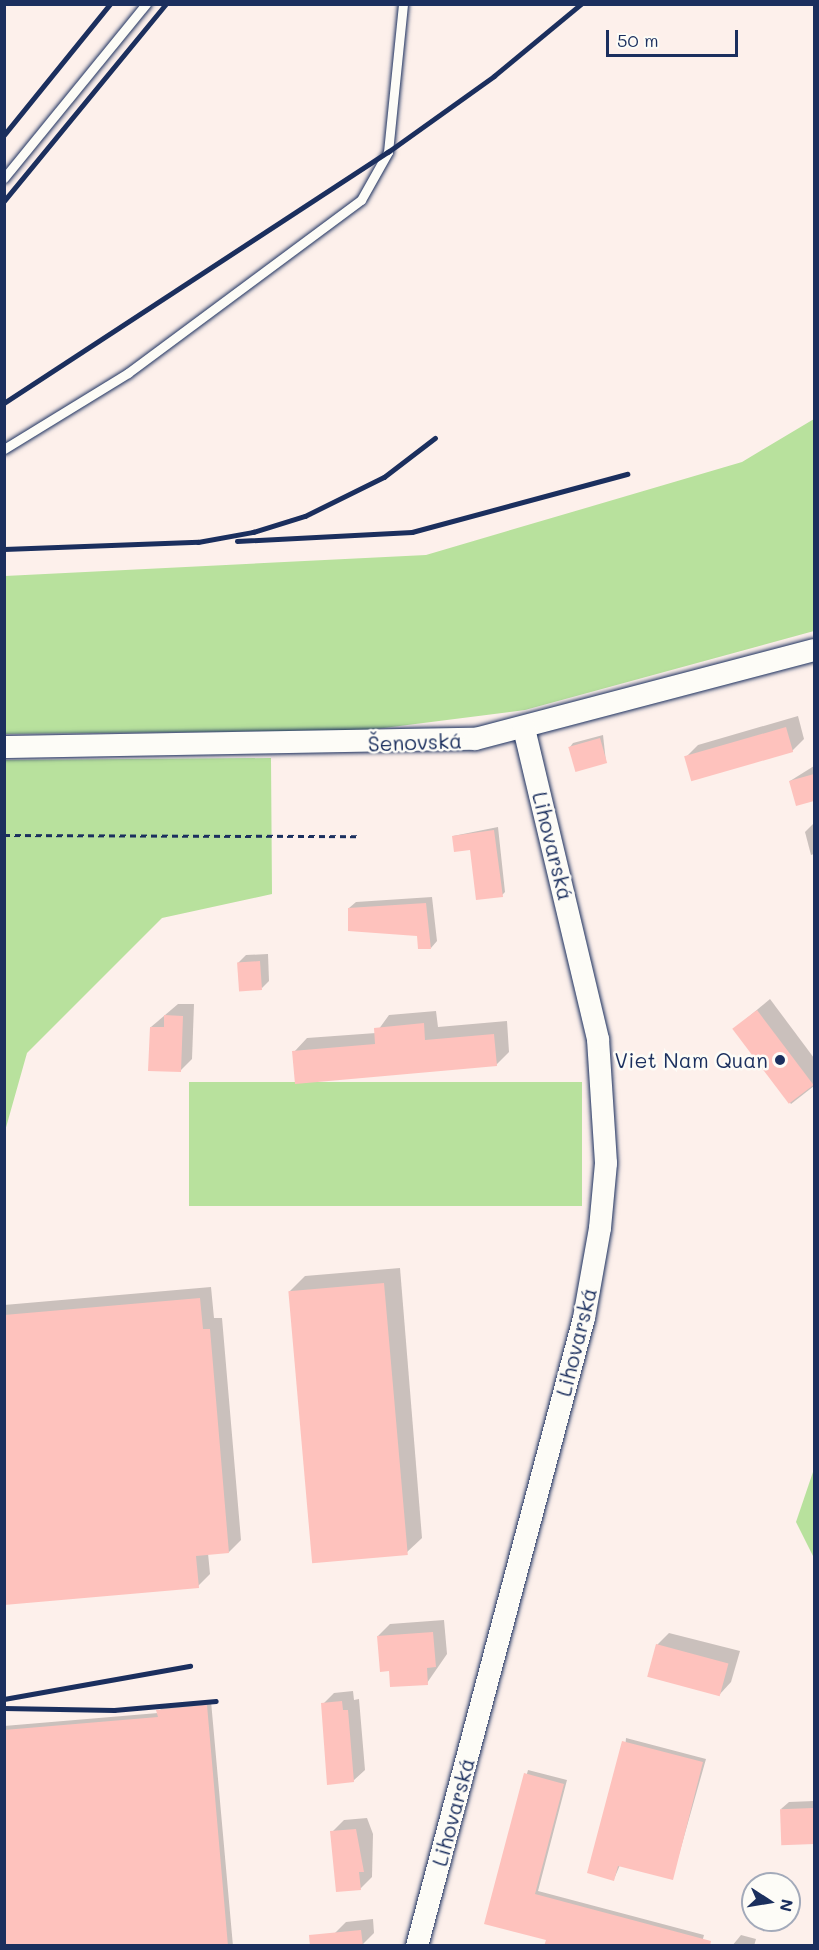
<!DOCTYPE html>
<html>
<head>
<meta charset="utf-8">
<style>
	body { margin:0 }
	#map { position:relative; width:819px; height:1950px; overflow:hidden; background:#fdf0eb; font-family:Mali,sans-serif }
	div>[style] { position:absolute }
	.green>* { inset:0; background:#b8e19d; transform-origin:0 0 }
	.shadow>* { inset:0; background:#0003 }
	.building>* { inset:0; background:#fec2bd; transform-origin:0 0 }
	.path>* { height:3px; margin-top:-1.5px; transform-origin:0; background:repeating-linear-gradient(90deg,#1b2f5e 0 6px,transparent 0 10.5px) }
	.roads { filter:drop-shadow(0 0 2px #1b2f5e) drop-shadow(0 0 2px #1b2f5e) }
	.service>* { height:9px; margin:-4.5px; padding:0 4.5px; transform-origin:4.5px; border-radius:4.5px; background:#fdfcf7 }
	.tertiary>* { height:22px; margin:-11px; padding:0 11px; transform-origin:11px; border-radius:11px; background:#fdfcf7 }
	.rail>* { height:4.5px; margin:-2.25px; padding:0 2.25px; transform-origin:2.25px; border-radius:2.25px; background:#1b2f5e }
	.dots>* { width:16px; height:16px; translate:-50% -50%; box-sizing:border-box; border:3px solid #fdfcf7; border-radius:50% }
	span { translate:-50% -50%; white-space:nowrap; text-align:center; line-height:1.15; -webkit-text-stroke:5px #fdfcf7; paint-order:stroke }
	.street-label { font-size:21px; color:#1b2f5e }
	.poi-label { font-size:21px; color:#1b2f5e }
	.right { translate:-100% -50%; text-align:right }
	.frame { position:absolute; inset:0; border:6px solid #1b2f5e; pointer-events:none }
	.north { position:absolute; left:741px; top:1872px; width:60px; height:60px; box-sizing:border-box; background:#fdfcf7; border:2px solid #a3aaba; border-radius:50%; rotate:102deg; font-size:16px; font-weight:700; line-height:24px; text-align:center; color:#1b2f5e }
	.north::after { content:''; display:block; margin:auto; width:21px; height:27px; background:#1b2f5e; clip-path:polygon(50% 0,100% 100%,50% 72%,0 100%) }
	.scale { position:absolute; left:606px; top:30px; width:132px; height:27px; box-sizing:border-box; border:3px solid #1b2f5e; border-top:0; padding-left:8px; font-size:18px; line-height:21px; white-space:nowrap; color:#1b2f5e; -webkit-text-stroke:4px #fdfcf7; paint-order:stroke }
</style>
</head>
<body>
<div id="map">
	<div class="green">
		<i style="clip-path:polygon(814px 419px,814px 631px,525px 710px,368px 730px,5px 734px,5px 576px,426px 555px,742px 462px)"></i>
		<i style="clip-path:polygon(271px 758px,272px 894px,162px 918px,27px 1053px,5px 1131px,5px 760px)"></i>
		<i style="left:582px;top:1082px;width:124px;height:393px;rotate:90deg"></i>
		<i style="clip-path:polygon(814px 1469px,814px 1558px,796px 1522px)"></i>
	</div>
	<div class="shadow">
		<i style="clip-path:polygon(798px 716px,804px 739px,792px 751px,686px 757px,698px 745px)"></i>
		<i style="clip-path:polygon(603px 735px,606px 762px,570px 747px,573px 743px)"></i>
		<i style="clip-path:polygon(814px 766px,814px 799px,797px 804px,790px 781px)"></i>
		<i style="clip-path:polygon(814px 823px,814px 854px,811px 855px,805px 832px)"></i>
		<i style="clip-path:polygon(498px 827px,505px 892px,502px 895px,471px 849px,453px 836px)"></i>
		<i style="clip-path:polygon(432px 897px,437px 941px,431px 948px,419px 935px,349px 908px,356px 902px)"></i>
		<i style="clip-path:polygon(268px 954px,269px 981px,262px 988px,238px 963px,246px 955px)"></i>
		<i style="clip-path:polygon(770px 999px,814px 1058px,814px 1086px,791px 1104px,734px 1029px)"></i>
		<i style="clip-path:polygon(178px 1004px,194px 1004px,192px 1059px,180px 1071px,151px 1027px)"></i>
		<i style="clip-path:polygon(436px 1011px,438px 1027px,507px 1021px,509px 1052px,496px 1065px,294px 1052px,307px 1038px,376px 1033px,389px 1015px)"></i>
		<i style="clip-path:polygon(400px 1268px,422px 1538px,406px 1553px,289px 1292px,305px 1276px)"></i>
		<i style="clip-path:polygon(211px 1287px,214px 1318px,222px 1318px,241px 1540px,229px 1552px,208px 1553px,210px 1574px,198px 1586px,4px 1603px,4px 1305px)"></i>
		<i style="clip-path:polygon(444px 1620px,447px 1654px,427px 1683px,390px 1669px,378px 1636px,390px 1624px)"></i>
		<i style="clip-path:polygon(669px 1633px,740px 1651px,731px 1682px,720px 1694px,657px 1645px)"></i>
		<i style="clip-path:polygon(353px 1691px,354px 1700px,359px 1699px,365px 1770px,353px 1781px,323px 1704px,334px 1693px)"></i>
		<i style="clip-path:polygon(211px 1701px,233px 1946px,4px 1946px,4px 1726px,158px 1713px,163px 1706px)"></i>
		<i style="clip-path:polygon(626px 1738px,706px 1759px,672px 1879px,620px 1865px,614px 1879px)"></i>
		<i style="clip-path:polygon(528px 1770px,567px 1780px,538px 1891px,704px 1935px,701px 1946px,548px 1939px,486px 1923px)"></i>
		<i style="clip-path:polygon(814px 1801px,814px 1841px,813px 1842px,781px 1809px,789px 1802px)"></i>
		<i style="clip-path:polygon(367px 1818px,373px 1834px,372px 1877px,360px 1889px,332px 1832px,344px 1820px)"></i>
		<i style="clip-path:polygon(373px 1919px,374px 1933px,362px 1945px,334px 1934px,346px 1922px)"></i>
		<i style="clip-path:polygon(741px 1935px,756px 1939px,754px 1946px,732px 1946px)"></i>
	</div>
	<div class="building">
		<i style="left:786px;top:727px;width:26px;height:106px;rotate:74deg"></i>
		<i style="left:600px;top:738px;width:26px;height:33px;rotate:74deg"></i>
		<i style="clip-path:polygon(814px 774px,814px 801px,796px 806px,789px 781px)"></i>
		<i style="clip-path:polygon(494px 830px,503px 897px,476px 900px,470px 850px,454px 852px,452px 836px)"></i>
		<i style="clip-path:polygon(426px 903px,431px 949px,418px 949px,417px 936px,348px 931px,348px 908px)"></i>
		<i style="left:260px;top:961px;width:29px;height:23px;rotate:86deg"></i>
		<i style="left:757px;top:1010px;width:94px;height:31px;rotate:53deg"></i>
		<i style="clip-path:polygon(164px 1015px,183px 1016px,181px 1072px,148px 1071px,150px 1027px,164px 1027px)"></i>
		<i style="clip-path:polygon(424px 1023px,425px 1040px,494px 1034px,497px 1066px,295px 1084px,292px 1051px,375px 1044px,374px 1028px)"></i>
		<i style="left:384px;top:1283px;width:273px;height:96px;rotate:85deg"></i>
		<i style="clip-path:polygon(200px 1298px,203px 1329px,210px 1329px,229px 1553px,196px 1556px,199px 1588px,4px 1605px,4px 1315px)"></i>
		<i style="clip-path:polygon(433px 1632px,436px 1667px,427px 1668px,428px 1685px,390px 1687px,389px 1671px,380px 1672px,377px 1636px)"></i>
		<i style="left:656px;top:1644px;width:75px;height:34px;rotate:15deg"></i>
		<i style="clip-path:polygon(342px 1701px,343px 1710px,348px 1710px,354px 1782px,327px 1785px,321px 1703px)"></i>
		<i style="clip-path:polygon(207px 1705px,228px 1946px,4px 1946px,4px 1730px,158px 1717px,156px 1710px)"></i>
		<i style="clip-path:polygon(622px 1741px,703px 1762px,673px 1880px,618px 1866px,614px 1881px,587px 1873px)"></i>
		<i style="clip-path:polygon(524px 1773px,564px 1784px,535px 1894px,711px 1941px,710px 1946px,544px 1946px,546px 1940px,484px 1924px)"></i>
		<i style="left:813px;top:1808px;width:36px;height:33px;rotate:88deg"></i>
		<i style="clip-path:polygon(356px 1829px,364px 1872px,359px 1872px,361px 1890px,336px 1892px,330px 1831px)"></i>
		<i style="clip-path:polygon(361px 1930px,363px 1946px,310px 1946px,309px 1935px)"></i>
	</div>
	<div class="path">
		<i style="left:4px;top:835px;width:355px;rotate:0.2deg"></i>
	</div>
	<div class="roads">
		<div class="service">
			<i style="left:4px;top:178px;width:225px;rotate:-50.8deg"></i>
			<i style="left:4px;top:449px;width:145px;rotate:-31.5deg"></i>
			<i style="left:128px;top:373px;width:290px;rotate:-36.6deg"></i>
			<i style="left:361px;top:200px;width:55px;rotate:-60.6deg"></i>
			<i style="left:388px;top:152px;width:149px;rotate:-84.2deg"></i>
		</div>
		<div class="tertiary">
			<i style="left:4px;top:747px;width:471px;rotate:-1deg"></i>
			<i style="left:475px;top:739px;width:350px;rotate:-14.7deg"></i>
			<i style="left:417px;top:1946px;width:650px;rotate:-75.11deg"></i>
			<i style="left:584px;top:1318px;width:91px;rotate:-79.9deg"></i>
			<i style="left:600px;top:1228px;width:65px;rotate:-84.7deg"></i>
			<i style="left:606px;top:1163px;width:124px;rotate:-93.7deg"></i>
			<i style="left:598px;top:1039px;width:319px;rotate:-103.4deg"></i>
		</div>
	</div>
	<div class="rail">
		<i style="left:4px;top:135px;width:169px;rotate:-51deg"></i>
		<i style="left:4px;top:201px;width:255px;rotate:-50.6deg"></i>
		<i style="left:4px;top:403px;width:459px;rotate:-33.2deg"></i>
		<i style="left:388px;top:152px;width:130px;rotate:-35.6deg"></i>
		<i style="left:494px;top:76px;width:113px;rotate:-39.6deg"></i>
		<i style="left:237px;top:541px;width:175px;rotate:-2.9deg"></i>
		<i style="left:412px;top:532px;width:223px;rotate:-15.1deg"></i>
		<i style="left:4px;top:549px;width:194px;rotate:-2.1deg"></i>
		<i style="left:198px;top:542px;width:56px;rotate:-10.3deg"></i>
		<i style="left:253px;top:532px;width:54px;rotate:-17.1deg"></i>
		<i style="left:305px;top:516px;width:88px;rotate:-26.3deg"></i>
		<i style="left:384px;top:477px;width:64px;rotate:-37.4deg"></i>
		<i style="left:4px;top:1699px;width:189px;rotate:-10.1deg"></i>
		<i style="left:4px;top:1708px;width:110px;rotate:1deg"></i>
		<i style="left:114px;top:1710px;width:102px;rotate:-5deg"></i>
	</div>
	<div class="dots">
		<i style="left:780px;top:1060px;background:#1b2f5e"></i>
	</div>
	<div class="street-label">
		<span style="left:415px;top:742px;rotate:-2deg">Šenovská</span>
		<span style="left:553px;top:846px;rotate:76deg">Lihovarská</span>
		<span style="left:576px;top:1342px;rotate:-76deg">Lihovarská</span>
		<span style="left:453px;top:1812px;rotate:-75deg">Lihovarská</span>
	</div>
	<div class="poi-label">
		<span class="right" style="left:768px;top:1060px">Viet Nam Quan</span>
	</div>
	<div class="frame"></div>
	<div class="north">N</div>
	<div class="scale">50 m</div>
</div>
</body>
</html>
